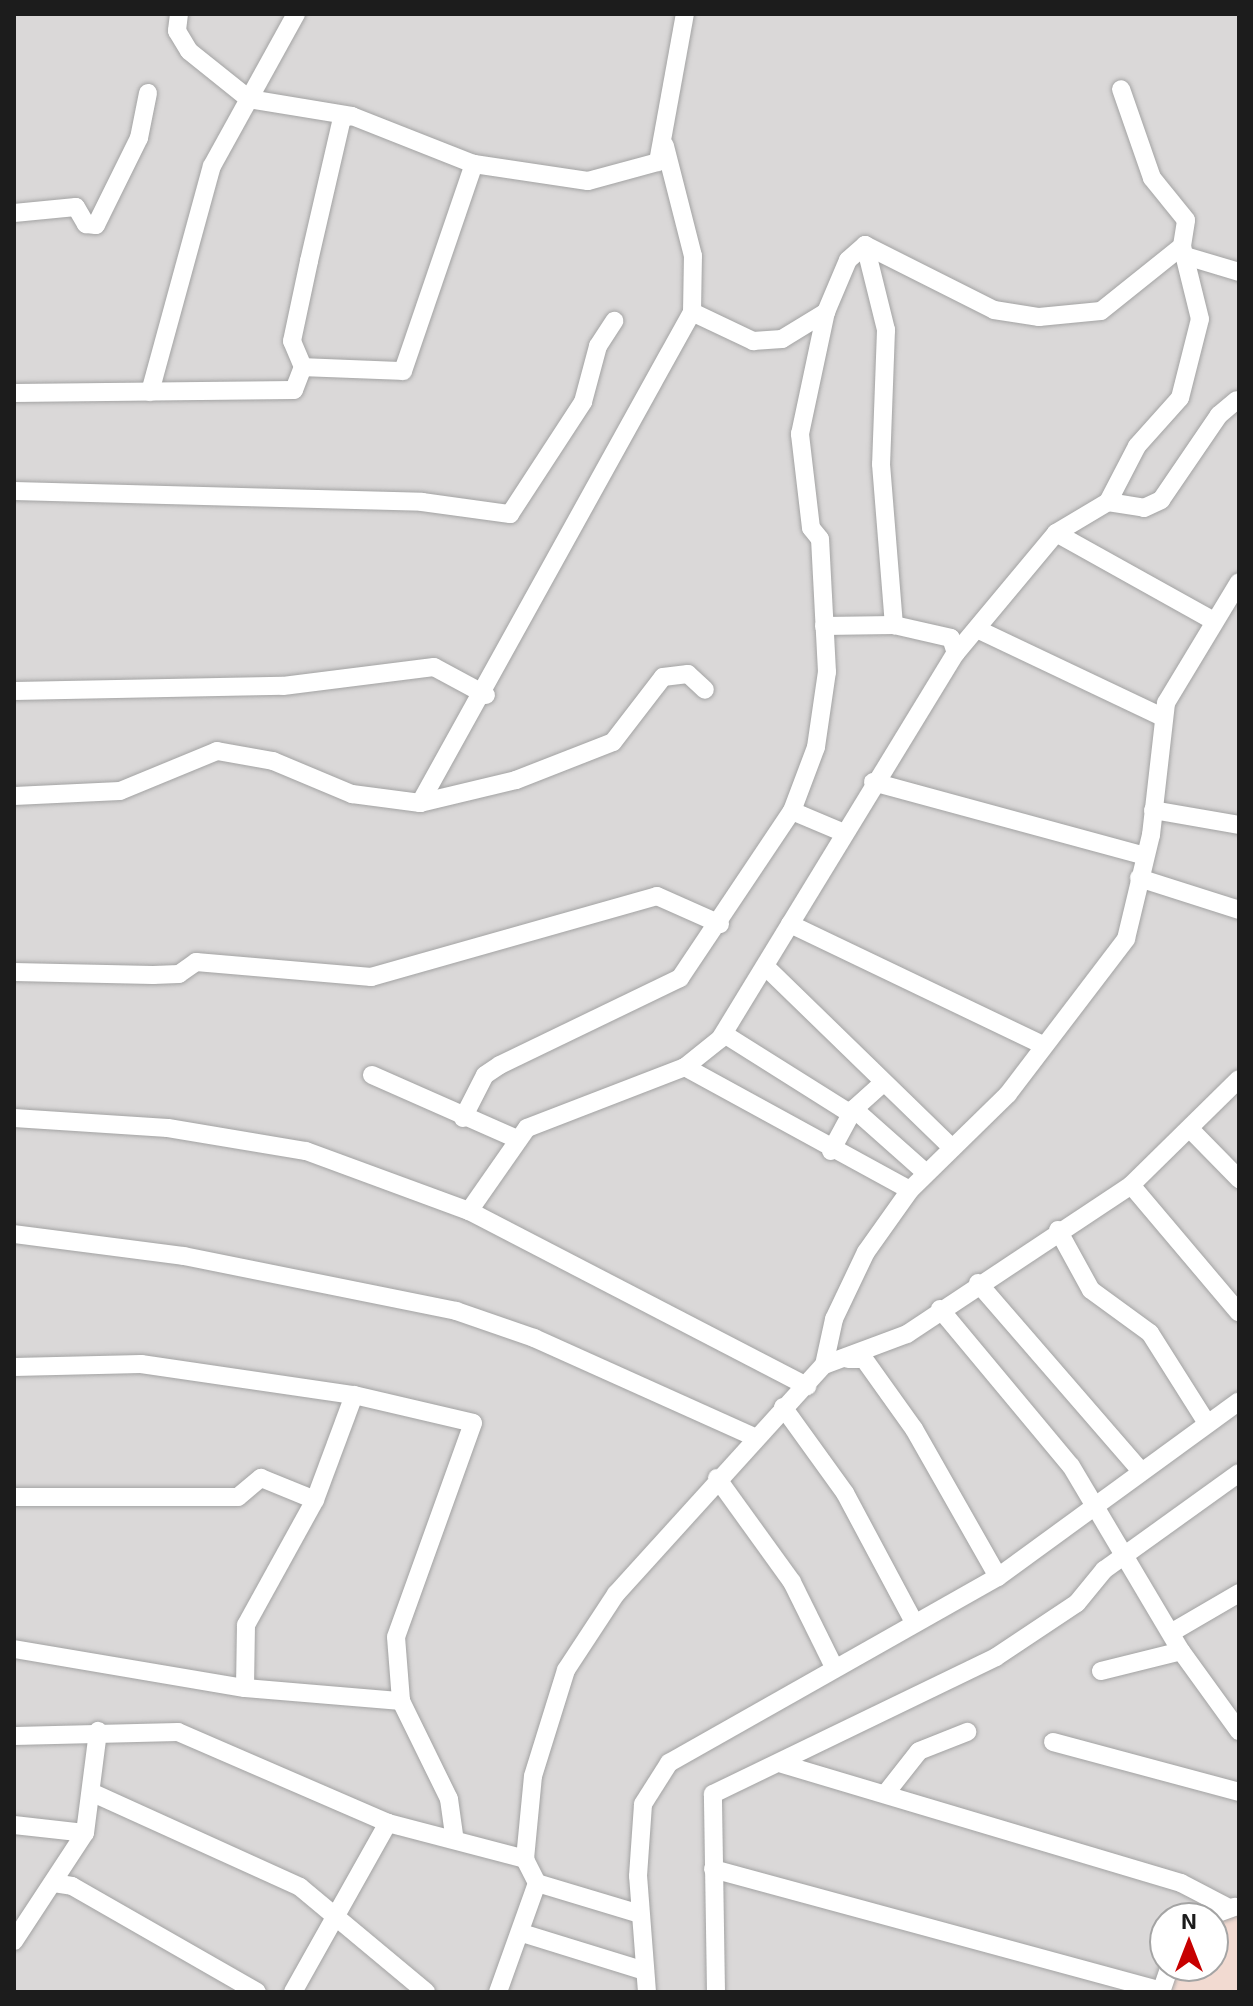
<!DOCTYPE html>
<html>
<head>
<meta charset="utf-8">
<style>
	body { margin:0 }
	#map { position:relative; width:1253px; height:2006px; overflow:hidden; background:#eee9e0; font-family:"Exo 2",sans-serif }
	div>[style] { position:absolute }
	.residential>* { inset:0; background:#dad8d8 }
	.military>* { inset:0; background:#f2dad1 }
	.roads { filter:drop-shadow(0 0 2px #a3a3a3) drop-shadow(0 0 2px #a3a3a3) }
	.street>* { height:18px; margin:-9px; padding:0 9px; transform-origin:9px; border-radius:9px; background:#fff }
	span { translate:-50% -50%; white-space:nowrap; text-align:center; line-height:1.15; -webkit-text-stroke:7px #fff; paint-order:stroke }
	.frame { position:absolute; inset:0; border:16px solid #1c1c1c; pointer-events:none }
	.north { position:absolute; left:1149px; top:1902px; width:80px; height:80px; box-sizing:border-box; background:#fff; border:2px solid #a4a4a4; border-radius:50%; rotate:0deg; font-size:22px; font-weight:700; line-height:32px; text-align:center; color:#1c1c1c }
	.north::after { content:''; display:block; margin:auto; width:28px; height:36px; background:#c70000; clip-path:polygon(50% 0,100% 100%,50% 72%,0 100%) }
</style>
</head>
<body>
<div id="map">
	<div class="residential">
		<i style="clip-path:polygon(14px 14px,1239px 14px,1239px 1907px,1204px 1918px,1165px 1918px,1161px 1992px,14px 1992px)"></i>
	</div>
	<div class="military">
		<i style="clip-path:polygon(1239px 1907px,1239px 1992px,1161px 1992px,1170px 1966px,1213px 1966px,1213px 1918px)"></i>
	</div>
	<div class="roads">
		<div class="street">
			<i style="left:179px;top:14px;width:17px;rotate:97deg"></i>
			<i style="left:177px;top:31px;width:23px;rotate:59deg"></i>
			<i style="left:189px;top:51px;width:77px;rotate:38.7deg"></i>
			<i style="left:249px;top:99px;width:104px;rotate:9.4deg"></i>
			<i style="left:352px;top:116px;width:131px;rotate:21.5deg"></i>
			<i style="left:474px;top:164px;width:115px;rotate:8.5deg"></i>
			<i style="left:588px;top:181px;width:73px;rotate:-15.2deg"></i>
			<i style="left:658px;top:162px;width:150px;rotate:-79.7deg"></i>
			<i style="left:14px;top:213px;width:62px;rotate:-5.5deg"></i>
			<i style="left:76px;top:207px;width:20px;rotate:60deg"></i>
			<i style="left:86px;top:224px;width:10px;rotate:6deg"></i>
			<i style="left:96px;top:225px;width:97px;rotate:-63.7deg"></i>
			<i style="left:139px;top:138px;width:46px;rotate:-78.7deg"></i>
			<i style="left:865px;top:245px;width:88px;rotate:76.1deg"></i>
			<i style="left:886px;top:330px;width:134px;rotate:92.1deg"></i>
			<i style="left:881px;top:464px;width:162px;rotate:85.4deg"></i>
			<i style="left:865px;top:245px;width:144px;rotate:26.7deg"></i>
			<i style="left:994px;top:310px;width:46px;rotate:8.8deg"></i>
			<i style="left:1039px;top:317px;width:62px;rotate:-5.5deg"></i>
			<i style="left:1101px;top:311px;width:104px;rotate:-38.7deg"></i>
			<i style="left:1189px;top:257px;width:52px;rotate:16.7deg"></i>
			<i style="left:692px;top:312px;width:68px;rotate:25.4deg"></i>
			<i style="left:753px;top:341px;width:29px;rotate:-4deg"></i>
			<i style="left:782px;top:339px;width:52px;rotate:-31.5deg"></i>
			<i style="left:826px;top:312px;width:56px;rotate:-67.1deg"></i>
			<i style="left:848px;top:260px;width:23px;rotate:-41deg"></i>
			<i style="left:303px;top:367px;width:100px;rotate:2.3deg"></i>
			<i style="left:403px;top:371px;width:219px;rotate:-71.1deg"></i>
			<i style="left:150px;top:392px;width:234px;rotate:-74.7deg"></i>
			<i style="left:212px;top:166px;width:174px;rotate:-61.1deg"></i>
			<i style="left:14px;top:393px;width:280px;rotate:-0.6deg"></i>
			<i style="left:294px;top:390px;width:25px;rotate:-69deg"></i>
			<i style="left:303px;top:367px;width:28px;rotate:-113deg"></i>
			<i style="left:292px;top:341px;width:82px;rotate:-78deg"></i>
			<i style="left:309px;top:261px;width:147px;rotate:-77deg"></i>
			<i style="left:342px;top:118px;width:10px;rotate:-11deg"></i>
			<i style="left:14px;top:491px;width:408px;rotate:1.5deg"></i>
			<i style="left:422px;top:502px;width:89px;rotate:7.8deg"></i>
			<i style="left:510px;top:514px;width:134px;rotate:-56.9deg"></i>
			<i style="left:583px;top:402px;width:58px;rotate:-75deg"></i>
			<i style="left:598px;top:346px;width:30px;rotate:-57deg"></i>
			<i style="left:1108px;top:502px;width:36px;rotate:9deg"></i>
			<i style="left:1144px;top:508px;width:19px;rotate:-25deg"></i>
			<i style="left:1161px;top:500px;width:103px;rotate:-55.7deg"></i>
			<i style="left:1219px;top:415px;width:23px;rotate:-40deg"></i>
			<i style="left:1056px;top:533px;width:181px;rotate:29.1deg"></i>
			<i style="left:824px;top:626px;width:70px;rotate:-0.8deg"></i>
			<i style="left:894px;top:625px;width:58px;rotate:12.8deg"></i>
			<i style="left:951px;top:638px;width:16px;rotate:72deg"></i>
			<i style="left:979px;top:630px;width:203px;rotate:25.4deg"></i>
			<i style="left:14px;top:691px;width:269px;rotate:-1.1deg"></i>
			<i style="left:283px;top:686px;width:152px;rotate:-7.2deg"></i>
			<i style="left:434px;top:667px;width:59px;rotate:28.3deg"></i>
			<i style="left:873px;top:782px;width:278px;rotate:15.2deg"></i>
			<i style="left:14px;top:796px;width:106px;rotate:-2.7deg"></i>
			<i style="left:120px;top:791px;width:105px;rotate:-22.4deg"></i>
			<i style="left:217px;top:751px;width:57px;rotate:10.1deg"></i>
			<i style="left:273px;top:761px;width:86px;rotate:22.7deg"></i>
			<i style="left:352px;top:794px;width:69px;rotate:7.5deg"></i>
			<i style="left:420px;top:803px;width:99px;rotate:-13.5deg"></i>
			<i style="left:516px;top:780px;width:104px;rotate:-21.4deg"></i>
			<i style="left:613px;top:742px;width:82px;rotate:-52.4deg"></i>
			<i style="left:663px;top:677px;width:25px;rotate:-7deg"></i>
			<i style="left:688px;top:674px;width:23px;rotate:43deg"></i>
			<i style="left:420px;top:803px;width:561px;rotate:-61.01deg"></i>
			<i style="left:692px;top:312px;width:56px;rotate:-89deg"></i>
			<i style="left:693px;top:256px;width:114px;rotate:-104.3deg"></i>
			<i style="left:1153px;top:810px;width:87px;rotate:9.9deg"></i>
			<i style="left:792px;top:811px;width:56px;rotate:22.9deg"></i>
			<i style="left:1139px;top:878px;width:105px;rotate:17.7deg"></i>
			<i style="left:790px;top:924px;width:280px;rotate:25.6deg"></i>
			<i style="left:767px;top:968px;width:257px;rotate:44.2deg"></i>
			<i style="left:14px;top:972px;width:139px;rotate:1.2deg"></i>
			<i style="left:153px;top:975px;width:26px;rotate:-2deg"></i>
			<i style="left:179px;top:974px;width:21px;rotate:-35deg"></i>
			<i style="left:196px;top:962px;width:176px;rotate:4.9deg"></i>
			<i style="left:371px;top:977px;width:297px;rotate:-15.8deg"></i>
			<i style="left:657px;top:896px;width:69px;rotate:24deg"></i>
			<i style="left:724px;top:1034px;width:150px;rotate:32.2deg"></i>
			<i style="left:851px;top:1114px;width:6px;rotate:-59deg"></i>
			<i style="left:854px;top:1109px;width:96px;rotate:41.6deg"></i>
			<i style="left:685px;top:1067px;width:256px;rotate:28.7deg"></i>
			<i style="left:372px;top:1075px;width:156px;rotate:23.8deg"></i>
			<i style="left:854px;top:1109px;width:40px;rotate:-42deg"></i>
			<i style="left:14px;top:1118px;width:154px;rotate:3.7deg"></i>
			<i style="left:168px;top:1128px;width:140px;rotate:9.5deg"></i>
			<i style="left:306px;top:1151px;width:174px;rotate:20.2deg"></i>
			<i style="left:469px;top:1211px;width:381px;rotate:27.4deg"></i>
			<i style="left:463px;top:1118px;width:48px;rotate:-62.9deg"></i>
			<i style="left:485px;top:1075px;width:18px;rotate:-34deg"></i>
			<i style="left:500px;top:1065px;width:200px;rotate:-25.8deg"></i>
			<i style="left:680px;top:978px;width:201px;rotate:-56.2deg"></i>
			<i style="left:792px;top:811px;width:68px;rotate:-69.4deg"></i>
			<i style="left:816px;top:747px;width:76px;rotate:-81.7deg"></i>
			<i style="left:827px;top:672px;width:133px;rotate:-93deg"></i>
			<i style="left:820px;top:539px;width:14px;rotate:-129deg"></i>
			<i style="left:811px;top:528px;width:95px;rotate:-96.7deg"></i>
			<i style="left:800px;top:434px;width:125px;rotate:-78deg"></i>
			<i style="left:1191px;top:1130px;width:69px;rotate:45.6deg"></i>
			<i style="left:831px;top:1151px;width:42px;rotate:-61.6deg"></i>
			<i style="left:1131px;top:1185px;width:167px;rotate:49.8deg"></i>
			<i style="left:469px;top:1211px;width:101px;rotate:-55.1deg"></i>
			<i style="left:527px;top:1128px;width:169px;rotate:-21.1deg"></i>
			<i style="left:685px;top:1067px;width:45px;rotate:-38.7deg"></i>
			<i style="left:720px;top:1039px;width:452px;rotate:-58.6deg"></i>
			<i style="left:956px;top:653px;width:156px;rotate:-50.2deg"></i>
			<i style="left:1056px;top:533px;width:61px;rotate:-30.8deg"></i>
			<i style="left:1108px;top:502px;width:63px;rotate:-62.6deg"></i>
			<i style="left:1137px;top:446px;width:64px;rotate:-48.1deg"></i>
			<i style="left:1180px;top:398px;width:81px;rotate:-75.8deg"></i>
			<i style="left:1200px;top:319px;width:75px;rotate:-103.9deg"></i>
			<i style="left:1182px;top:246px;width:26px;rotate:-81deg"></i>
			<i style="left:1186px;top:220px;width:54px;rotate:-129deg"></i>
			<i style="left:1152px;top:178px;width:94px;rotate:-109.2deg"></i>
			<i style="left:1058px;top:1230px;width:68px;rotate:61.2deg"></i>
			<i style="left:1091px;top:1290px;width:73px;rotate:36.1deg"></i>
			<i style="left:1150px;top:1333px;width:107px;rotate:57.7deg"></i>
			<i style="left:14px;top:1234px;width:171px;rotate:7.4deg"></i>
			<i style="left:184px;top:1256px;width:278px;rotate:11.4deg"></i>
			<i style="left:456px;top:1311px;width:83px;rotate:19.1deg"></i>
			<i style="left:534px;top:1338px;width:239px;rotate:24.2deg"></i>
			<i style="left:978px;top:1283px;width:249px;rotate:49.1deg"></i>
			<i style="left:940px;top:1309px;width:204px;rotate:50.2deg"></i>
			<i style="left:1071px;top:1466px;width:215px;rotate:59.3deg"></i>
			<i style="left:1181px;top:1651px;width:99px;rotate:54.1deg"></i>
			<i style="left:848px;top:1359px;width:16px"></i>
			<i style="left:864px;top:1359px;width:86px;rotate:54.5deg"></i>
			<i style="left:914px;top:1429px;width:170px;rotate:60.4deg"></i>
			<i style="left:824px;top:1365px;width:89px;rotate:-20.5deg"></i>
			<i style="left:907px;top:1334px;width:269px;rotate:-33.6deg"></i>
			<i style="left:1131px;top:1185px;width:151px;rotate:-44.5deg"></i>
			<i style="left:14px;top:1367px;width:127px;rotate:-1.4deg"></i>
			<i style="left:141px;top:1364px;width:215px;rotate:8.3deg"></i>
			<i style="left:354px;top:1395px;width:122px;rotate:13.2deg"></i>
			<i style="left:473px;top:1423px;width:227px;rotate:109.8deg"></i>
			<i style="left:396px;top:1637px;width:64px;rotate:85.5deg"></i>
			<i style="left:401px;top:1701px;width:109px;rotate:63.9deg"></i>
			<i style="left:449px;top:1799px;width:36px;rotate:82deg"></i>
			<i style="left:783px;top:1407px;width:106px;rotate:54.2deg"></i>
			<i style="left:845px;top:1493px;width:146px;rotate:61.9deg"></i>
			<i style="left:717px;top:1478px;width:128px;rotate:54.2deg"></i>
			<i style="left:792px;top:1582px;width:95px;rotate:63.7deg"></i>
			<i style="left:14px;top:1497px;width:224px"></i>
			<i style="left:238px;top:1497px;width:30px;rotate:-40deg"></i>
			<i style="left:261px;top:1478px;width:58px;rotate:22.2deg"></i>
			<i style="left:1174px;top:1631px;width:75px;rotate:-30.3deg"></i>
			<i style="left:14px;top:1649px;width:234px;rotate:9.6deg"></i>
			<i style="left:245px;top:1688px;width:157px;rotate:4.8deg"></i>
			<i style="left:1101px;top:1671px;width:82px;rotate:-14deg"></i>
			<i style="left:245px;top:1688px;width:63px;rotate:-89.1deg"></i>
			<i style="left:246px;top:1625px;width:143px;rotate:-61.1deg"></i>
			<i style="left:315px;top:1500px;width:112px;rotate:-69.6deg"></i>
			<i style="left:14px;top:1736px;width:164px;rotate:-1.4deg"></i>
			<i style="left:178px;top:1732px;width:229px;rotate:23.4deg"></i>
			<i style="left:388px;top:1823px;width:142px;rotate:14.7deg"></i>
			<i style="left:1053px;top:1742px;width:193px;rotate:15deg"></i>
			<i style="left:782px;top:1764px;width:416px;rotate:16.6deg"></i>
			<i style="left:1181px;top:1883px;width:54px;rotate:27.5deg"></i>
			<i style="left:93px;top:1793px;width:227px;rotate:24.4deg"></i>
			<i style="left:300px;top:1887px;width:164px;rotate:39.8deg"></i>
			<i style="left:886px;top:1793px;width:53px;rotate:-51.8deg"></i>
			<i style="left:919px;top:1751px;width:52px;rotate:-21.6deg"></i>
			<i style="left:14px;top:1825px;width:71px;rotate:6.4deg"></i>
			<i style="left:713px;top:1869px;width:465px;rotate:15.2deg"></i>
			<i style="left:54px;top:1883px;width:18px;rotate:9deg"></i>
			<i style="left:72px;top:1886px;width:213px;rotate:29.8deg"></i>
			<i style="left:537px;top:1883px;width:108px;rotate:16.8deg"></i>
			<i style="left:1204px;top:1918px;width:33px;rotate:-20deg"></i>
			<i style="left:522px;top:1933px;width:129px;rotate:17.2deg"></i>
			<i style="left:14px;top:1941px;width:129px;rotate:-56.7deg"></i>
			<i style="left:85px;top:1833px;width:103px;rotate:-82.7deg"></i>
			<i style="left:293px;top:1992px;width:194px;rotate:-60.7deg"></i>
			<i style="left:498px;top:1992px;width:116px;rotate:-70.3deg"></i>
			<i style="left:537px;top:1883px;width:27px;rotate:-117deg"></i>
			<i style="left:525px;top:1859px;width:83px;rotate:-84.5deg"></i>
			<i style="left:533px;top:1776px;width:111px;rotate:-72.7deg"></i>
			<i style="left:566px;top:1670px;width:91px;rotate:-56.7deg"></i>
			<i style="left:616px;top:1594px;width:309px;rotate:-47.8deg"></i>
			<i style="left:824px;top:1365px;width:47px;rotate:-77.7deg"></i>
			<i style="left:834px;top:1319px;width:74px;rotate:-64.5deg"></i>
			<i style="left:866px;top:1252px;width:76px;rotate:-54.6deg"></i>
			<i style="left:910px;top:1190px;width:137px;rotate:-44.4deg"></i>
			<i style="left:1008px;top:1094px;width:195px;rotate:-52.7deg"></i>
			<i style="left:1126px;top:939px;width:107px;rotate:-76.5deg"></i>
			<i style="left:1151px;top:835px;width:133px;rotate:-83.5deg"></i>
			<i style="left:1166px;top:703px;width:141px;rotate:-58.9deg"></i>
			<i style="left:647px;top:1992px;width:116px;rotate:-94.4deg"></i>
			<i style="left:638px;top:1876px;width:72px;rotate:-86deg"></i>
			<i style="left:643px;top:1804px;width:49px;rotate:-57.6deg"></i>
			<i style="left:669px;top:1763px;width:378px;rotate:-29.5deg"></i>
			<i style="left:998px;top:1577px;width:298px;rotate:-36.1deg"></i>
			<i style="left:716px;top:1992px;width:198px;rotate:-90.9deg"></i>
			<i style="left:713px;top:1794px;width:314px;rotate:-25.8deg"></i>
			<i style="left:996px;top:1657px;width:97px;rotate:-33.7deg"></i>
			<i style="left:1077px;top:1603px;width:43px;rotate:-50.7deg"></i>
			<i style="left:1104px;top:1570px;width:166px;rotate:-35.7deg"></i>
			<i style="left:1161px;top:1992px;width:28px;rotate:-71deg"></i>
		</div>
	</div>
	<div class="frame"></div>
	<div class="north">N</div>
</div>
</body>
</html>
